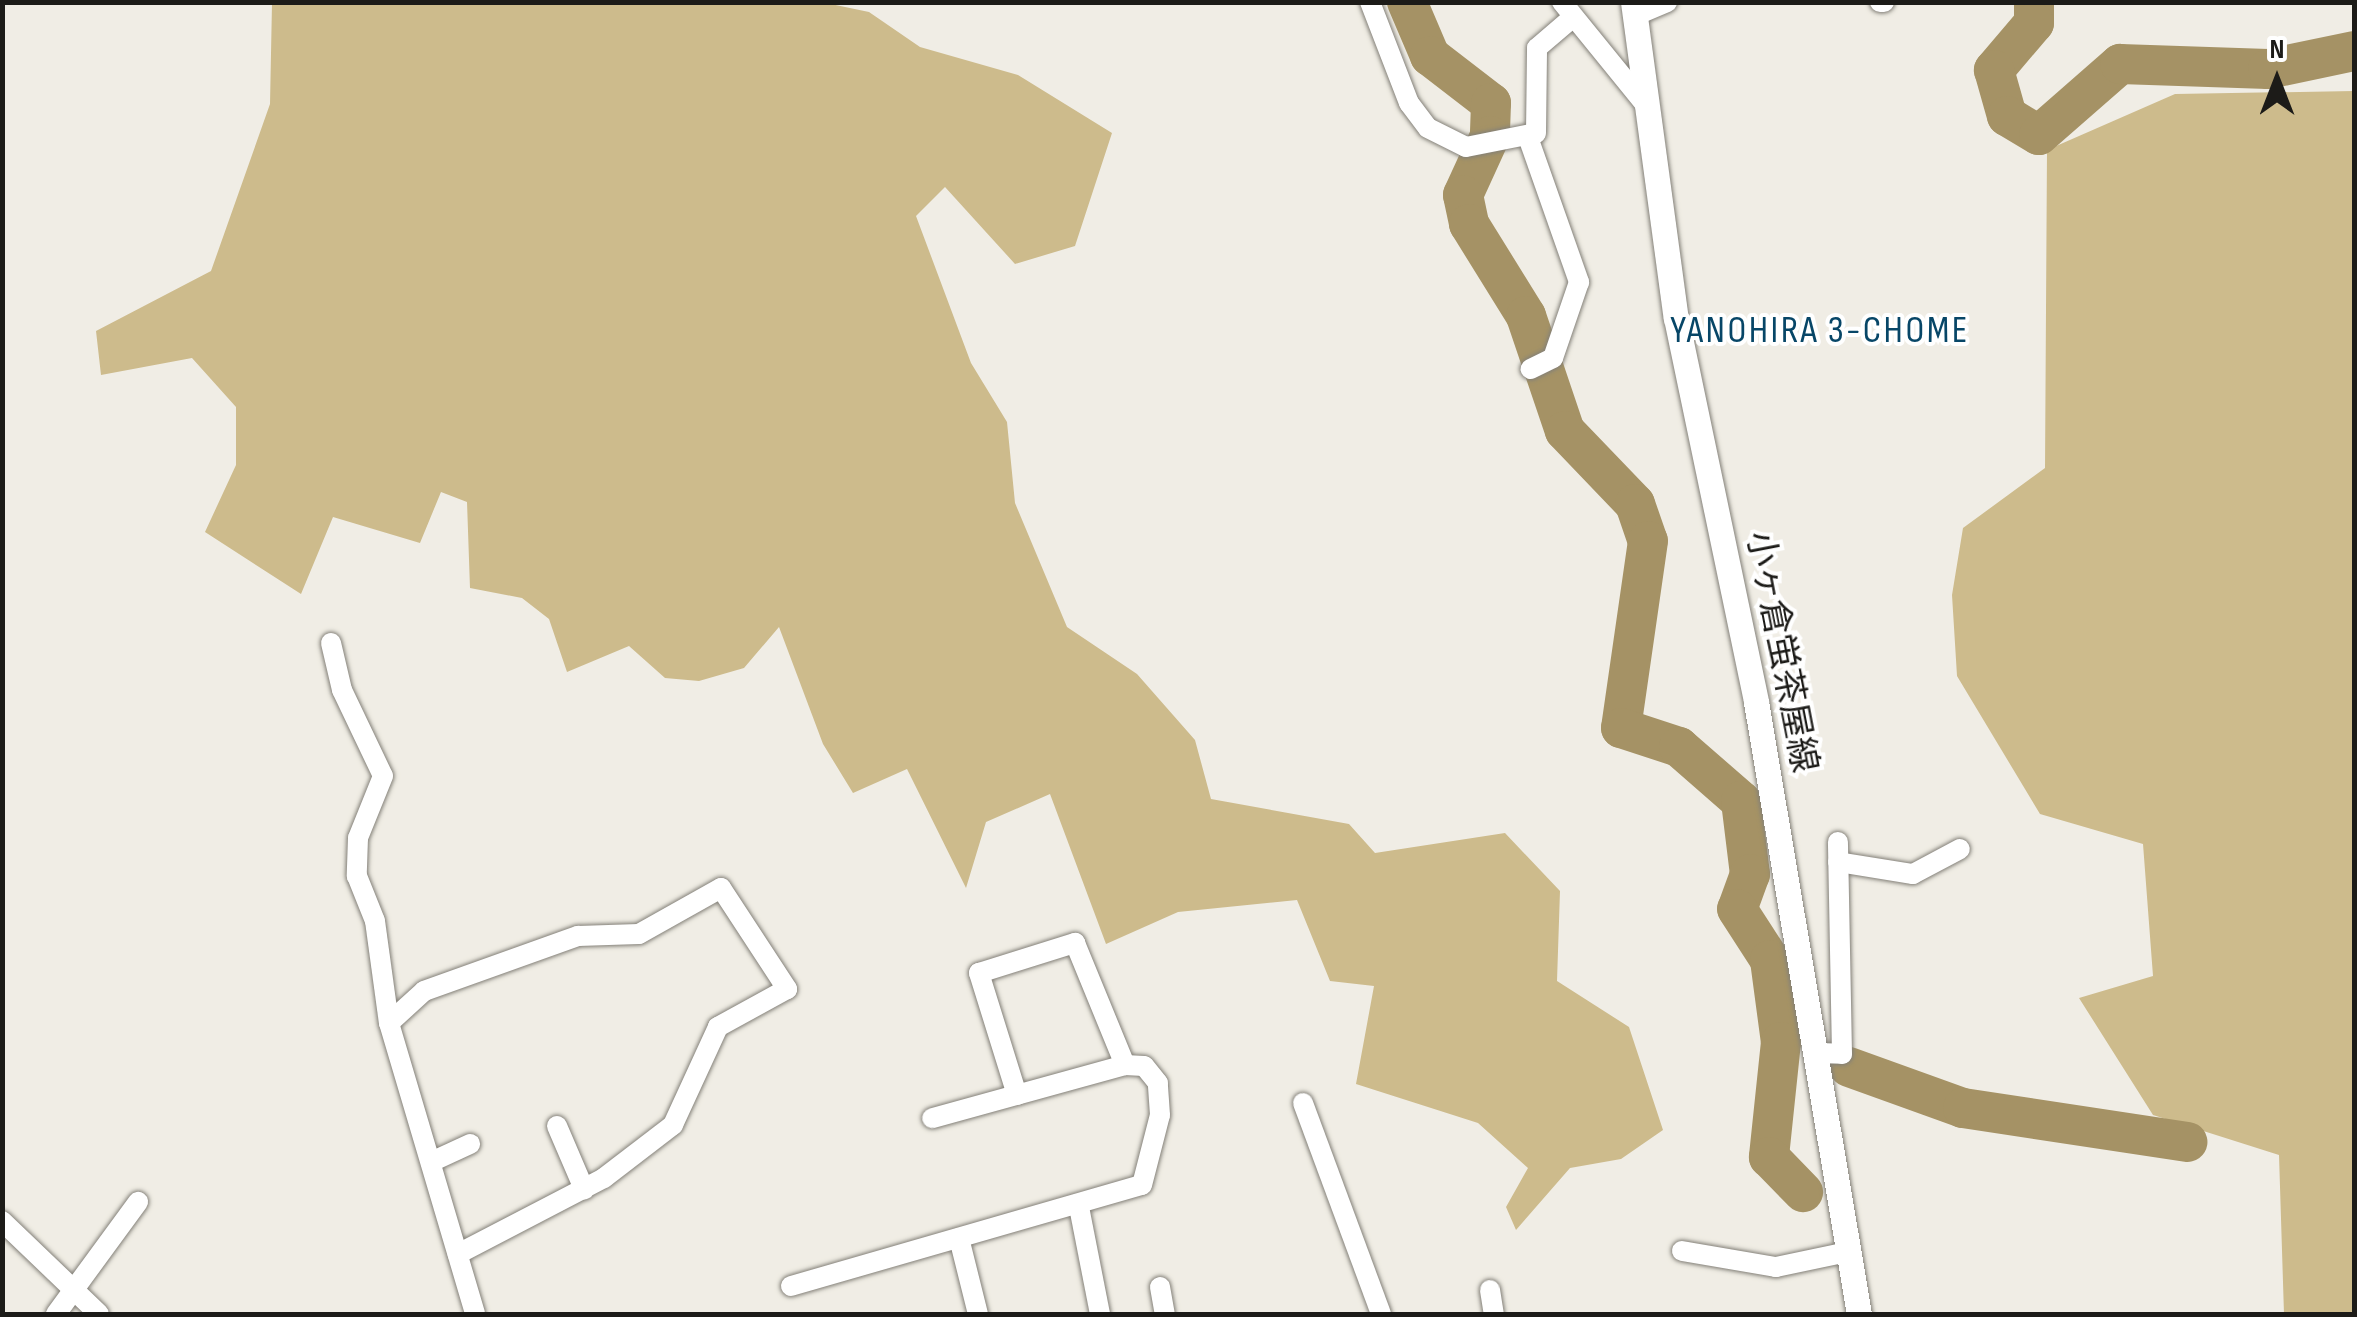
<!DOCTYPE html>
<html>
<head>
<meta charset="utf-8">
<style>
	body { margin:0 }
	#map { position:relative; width:2357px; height:1317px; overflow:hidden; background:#f0ede5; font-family:"Sofia Sans Condensed","Noto Sans JP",sans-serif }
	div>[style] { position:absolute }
	.forest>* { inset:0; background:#cdbb8c }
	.river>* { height:40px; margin:-20px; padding:0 20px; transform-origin:20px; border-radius:20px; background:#a59265 }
	.roads { filter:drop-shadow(0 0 2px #838078) drop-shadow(0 0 2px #838078) }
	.minor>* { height:20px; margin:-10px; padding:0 10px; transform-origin:10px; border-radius:10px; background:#fff }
	.tertiary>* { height:25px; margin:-12.5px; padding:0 12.5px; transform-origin:12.5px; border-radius:12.5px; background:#fff }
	span { translate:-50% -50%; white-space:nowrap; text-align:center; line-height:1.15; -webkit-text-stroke:8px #fff; paint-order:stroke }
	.street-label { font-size:35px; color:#1c1b18 }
	.neighbourhood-label { font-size:38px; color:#074667; letter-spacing:2.5px }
	.frame { position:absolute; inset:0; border:5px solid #1c1b18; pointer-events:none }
	.north { position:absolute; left:2227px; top:30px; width:100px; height:100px; -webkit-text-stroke:8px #fff; paint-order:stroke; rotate:0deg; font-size:28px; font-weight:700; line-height:40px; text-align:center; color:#1c1b18 }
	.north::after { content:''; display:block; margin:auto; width:35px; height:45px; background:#1c1b18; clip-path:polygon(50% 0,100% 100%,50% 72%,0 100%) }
</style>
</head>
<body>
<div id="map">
	<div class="forest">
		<i style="clip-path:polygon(272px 3px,826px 3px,869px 12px,920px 47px,1018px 75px,1112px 133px,1075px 246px,1015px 264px,945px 187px,916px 216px,971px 363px,1007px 422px,1015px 503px,1067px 627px,1137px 674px,1195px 740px,1211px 799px,1349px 824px,1375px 853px,1505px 833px,1560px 891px,1557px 981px,1629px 1027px,1663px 1130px,1621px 1159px,1570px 1168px,1516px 1230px,1506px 1207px,1528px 1168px,1478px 1123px,1356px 1084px,1374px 986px,1330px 981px,1297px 900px,1178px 912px,1106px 944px,1050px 794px,986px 822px,966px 888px,907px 769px,853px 793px,823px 744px,779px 627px,744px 668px,699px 681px,665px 678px,629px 646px,567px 672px,549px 619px,522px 598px,470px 588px,467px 502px,441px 492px,420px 543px,333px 517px,301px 594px,205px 532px,236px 465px,236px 407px,192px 358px,101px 375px,96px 331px,211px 271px,270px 104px)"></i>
		<i style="clip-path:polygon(2354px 91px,2354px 1314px,2284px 1314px,2279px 1155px,2153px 1115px,2079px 998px,2153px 976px,2143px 844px,2040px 814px,1957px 676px,1952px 595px,1963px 528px,2045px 468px,2047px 150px,2175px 94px)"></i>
	</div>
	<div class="river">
		<i style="left:1407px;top:2px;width:59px;rotate:66.9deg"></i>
		<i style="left:1430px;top:56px;width:77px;rotate:37.6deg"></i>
		<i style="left:1491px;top:103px;width:33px;rotate:92deg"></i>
		<i style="left:1490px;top:136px;width:65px;rotate:114.6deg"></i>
		<i style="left:1463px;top:195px;width:30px;rotate:78deg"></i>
		<i style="left:1469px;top:224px;width:108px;rotate:58.2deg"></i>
		<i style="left:1526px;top:316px;width:121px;rotate:71.3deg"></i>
		<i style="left:1565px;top:431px;width:101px;rotate:46.2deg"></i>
		<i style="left:1635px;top:504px;width:39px;rotate:71deg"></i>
		<i style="left:1648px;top:541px;width:189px;rotate:98.2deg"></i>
		<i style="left:1621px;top:728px;width:61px;rotate:18.1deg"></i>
		<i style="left:1679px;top:747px;width:82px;rotate:41.1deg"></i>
		<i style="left:1741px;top:801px;width:74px;rotate:83deg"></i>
		<i style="left:1750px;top:874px;width:37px;rotate:110deg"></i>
		<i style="left:1737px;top:909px;width:61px;rotate:57.1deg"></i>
		<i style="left:1770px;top:960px;width:83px;rotate:82.4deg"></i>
		<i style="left:1781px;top:1042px;width:116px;rotate:96deg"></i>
		<i style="left:1769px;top:1157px;width:49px;rotate:45.8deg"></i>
		<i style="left:2034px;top:2px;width:21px;rotate:90deg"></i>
		<i style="left:2034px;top:23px;width:62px;rotate:130.4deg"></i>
		<i style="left:1994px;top:70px;width:48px;rotate:74.2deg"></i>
		<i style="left:2007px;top:116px;width:37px;rotate:31deg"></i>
		<i style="left:2039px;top:135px;width:108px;rotate:-41.2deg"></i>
		<i style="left:2120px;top:64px;width:148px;rotate:1.9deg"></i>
		<i style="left:2268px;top:69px;width:88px;rotate:-11.8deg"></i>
		<i style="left:1849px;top:1067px;width:121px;rotate:19.8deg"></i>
		<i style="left:1963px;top:1108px;width:227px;rotate:8.6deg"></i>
	</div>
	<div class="roads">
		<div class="minor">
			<i style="left:1370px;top:2px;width:108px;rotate:68.9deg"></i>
			<i style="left:1409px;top:103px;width:31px;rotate:53deg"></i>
			<i style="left:1428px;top:128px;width:42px;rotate:26.6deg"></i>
			<i style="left:1466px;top:147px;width:71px;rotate:-11.3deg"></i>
			<i style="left:1536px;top:133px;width:85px;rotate:-89.3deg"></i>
			<i style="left:1537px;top:48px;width:46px;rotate:-40.6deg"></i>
			<i style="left:1562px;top:2px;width:132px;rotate:50.9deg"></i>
			<i style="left:1880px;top:2px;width:4px"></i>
			<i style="left:1634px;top:16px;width:36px;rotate:-23deg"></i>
			<i style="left:1529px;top:140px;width:151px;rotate:70.6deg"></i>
			<i style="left:1579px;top:282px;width:80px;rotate:108.9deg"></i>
			<i style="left:1553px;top:358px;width:25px;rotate:154deg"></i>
			<i style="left:331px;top:643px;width:48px;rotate:76.8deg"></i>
			<i style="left:342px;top:690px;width:95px;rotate:64.5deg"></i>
			<i style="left:383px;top:776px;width:67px;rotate:112deg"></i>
			<i style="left:358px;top:838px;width:38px;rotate:92deg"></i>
			<i style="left:357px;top:876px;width:48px;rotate:68.2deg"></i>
			<i style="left:375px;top:921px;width:103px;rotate:82.2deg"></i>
			<i style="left:389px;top:1023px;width:303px;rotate:73.5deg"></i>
			<i style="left:1838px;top:862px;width:76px;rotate:9.1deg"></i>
			<i style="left:1913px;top:874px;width:53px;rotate:-28deg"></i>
			<i style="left:389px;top:1023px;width:47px;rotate:-42.4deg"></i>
			<i style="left:424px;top:991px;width:164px;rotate:-19.7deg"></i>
			<i style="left:578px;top:936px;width:61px;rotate:-1.9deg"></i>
			<i style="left:639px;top:934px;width:94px;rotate:-29.3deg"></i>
			<i style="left:721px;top:888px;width:121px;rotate:56.8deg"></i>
			<i style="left:787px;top:989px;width:79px;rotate:151.2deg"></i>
			<i style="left:718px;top:1027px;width:108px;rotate:114.7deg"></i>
			<i style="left:673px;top:1125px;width:87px;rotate:142.5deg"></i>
			<i style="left:604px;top:1178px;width:165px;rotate:152.5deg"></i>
			<i style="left:1818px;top:1053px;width:24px;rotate:2deg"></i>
			<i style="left:1842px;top:1054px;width:212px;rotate:-91.1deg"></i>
			<i style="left:1017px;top:1095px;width:128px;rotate:-107.3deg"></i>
			<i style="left:979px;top:973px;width:101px;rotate:-17.4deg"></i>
			<i style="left:1075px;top:943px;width:132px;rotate:67.7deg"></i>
			<i style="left:1303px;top:1103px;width:225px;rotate:69.7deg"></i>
			<i style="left:557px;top:1126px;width:69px;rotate:66.8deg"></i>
			<i style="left:431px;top:1162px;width:43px;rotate:-24.8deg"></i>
			<i style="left:1079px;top:1207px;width:109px;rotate:78.9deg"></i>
			<i style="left:2px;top:1221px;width:134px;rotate:43.8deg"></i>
			<i style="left:959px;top:1238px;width:78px;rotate:76deg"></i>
			<i style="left:1682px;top:1251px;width:95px;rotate:9.7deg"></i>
			<i style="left:1776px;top:1267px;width:73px;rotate:-11.9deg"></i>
			<i style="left:791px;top:1286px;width:365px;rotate:-16.1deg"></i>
			<i style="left:1142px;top:1185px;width:72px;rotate:-75.6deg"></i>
			<i style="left:1160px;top:1115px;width:32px;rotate:-94deg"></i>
			<i style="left:1158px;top:1083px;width:22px;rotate:-129deg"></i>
			<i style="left:1144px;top:1066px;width:19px;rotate:-177deg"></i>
			<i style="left:1125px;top:1065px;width:200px;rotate:164.6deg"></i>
			<i style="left:1160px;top:1287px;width:27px;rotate:80deg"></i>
			<i style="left:1490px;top:1290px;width:24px;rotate:81deg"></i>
			<i style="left:56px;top:1314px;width:139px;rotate:-53.8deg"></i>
		</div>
		<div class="tertiary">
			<i style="left:1633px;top:2px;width:319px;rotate:82.3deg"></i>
			<i style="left:1676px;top:318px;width:392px;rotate:78.2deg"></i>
			<i style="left:1756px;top:702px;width:621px;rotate:80.45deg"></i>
		</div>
	</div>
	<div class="street-label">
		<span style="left:1781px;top:652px;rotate:79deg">小ヶ倉蛍茶屋線</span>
	</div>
	<div class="neighbourhood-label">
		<span style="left:1820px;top:331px">YANOHIRA 3-CHOME</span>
	</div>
	<div class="frame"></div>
	<div class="north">N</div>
</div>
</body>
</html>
